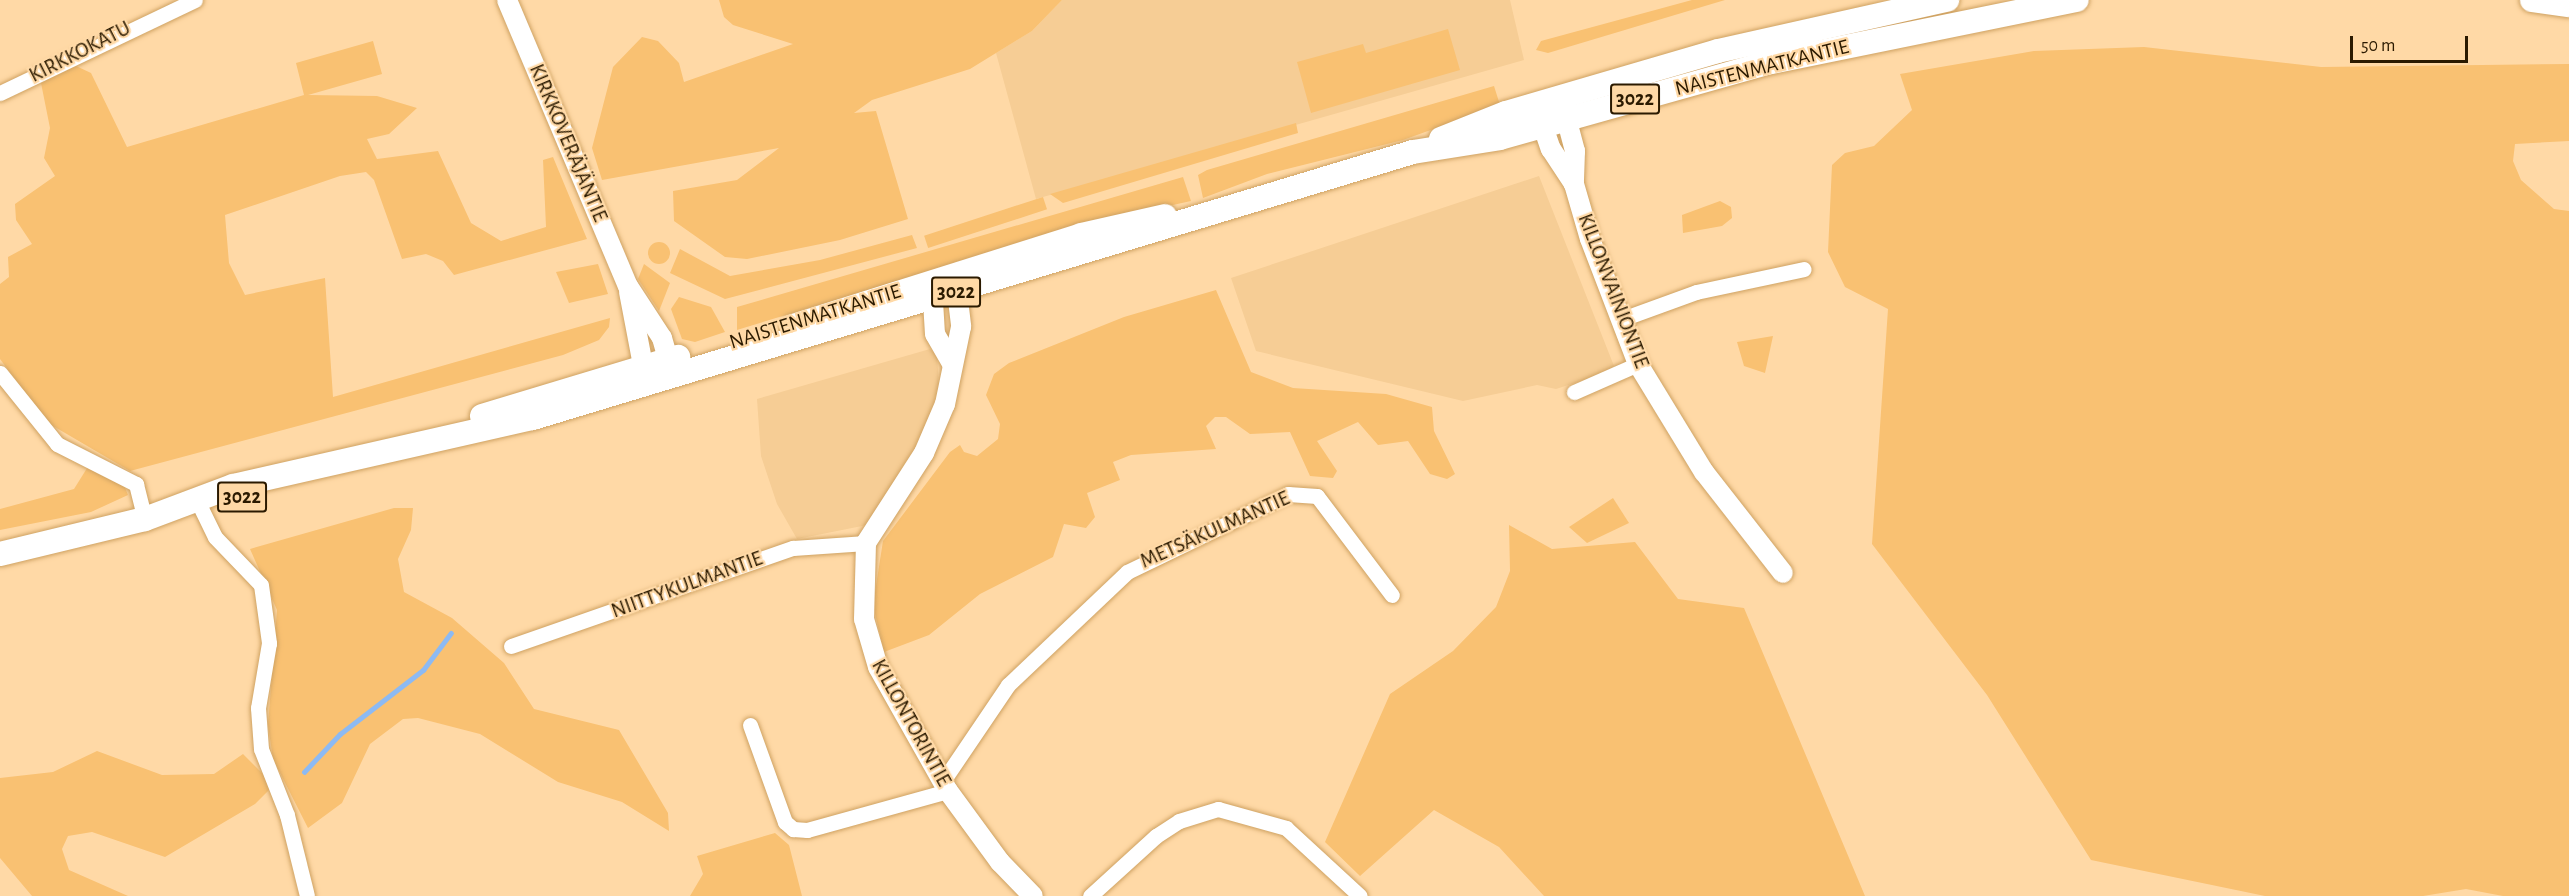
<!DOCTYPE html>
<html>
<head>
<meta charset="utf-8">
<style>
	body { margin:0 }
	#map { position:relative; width:2569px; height:896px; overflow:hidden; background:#ffd9a6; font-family:"Alegreya Sans",sans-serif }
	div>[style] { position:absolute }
	.built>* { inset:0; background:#f6cd95 }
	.green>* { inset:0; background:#f9c172; transform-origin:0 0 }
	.round { border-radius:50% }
	.stream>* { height:4.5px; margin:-2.25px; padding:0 2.25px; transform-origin:2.25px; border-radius:2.25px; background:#8dbaf3 }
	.roads { filter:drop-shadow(0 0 2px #cfa262) drop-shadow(0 0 2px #cfa262) }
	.minor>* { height:15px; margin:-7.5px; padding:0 7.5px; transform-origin:7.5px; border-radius:7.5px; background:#fff }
	.tertiary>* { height:20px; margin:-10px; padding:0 10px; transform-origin:10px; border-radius:10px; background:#fff }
	.primary>* { height:24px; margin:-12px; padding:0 12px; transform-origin:12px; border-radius:12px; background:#fff }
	span { translate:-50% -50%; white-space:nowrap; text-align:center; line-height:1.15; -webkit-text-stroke:4.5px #ffd9a6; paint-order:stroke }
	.shield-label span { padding:2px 4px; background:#ffd9a6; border:2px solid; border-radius:4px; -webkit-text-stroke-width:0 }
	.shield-label { font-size:20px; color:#2b1a00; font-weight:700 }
	.street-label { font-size:21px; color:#2b1a00 }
	.scale { position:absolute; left:2350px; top:36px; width:118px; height:27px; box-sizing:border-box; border:3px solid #2b1a00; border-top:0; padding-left:8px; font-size:18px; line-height:21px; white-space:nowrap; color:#2b1a00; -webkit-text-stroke:4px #ffd9a6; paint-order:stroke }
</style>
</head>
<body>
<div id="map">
	<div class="built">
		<i style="clip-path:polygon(1062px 0,1510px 0,1524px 60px,1036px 199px,996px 53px,1032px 31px)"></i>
		<i style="clip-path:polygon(1539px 176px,1614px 366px,1605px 373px,1556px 389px,1537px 385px,1463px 401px,1256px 351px,1231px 278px)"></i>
		<i style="clip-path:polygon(930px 349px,937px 355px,939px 387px,924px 433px,867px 525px,797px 539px,777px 504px,761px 456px,757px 399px)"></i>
	</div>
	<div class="green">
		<i style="clip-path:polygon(719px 0,1062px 0,1032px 31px,970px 69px,872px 100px,854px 113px,876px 111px,908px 219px,840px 240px,747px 259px,725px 257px,674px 221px,673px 191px,737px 180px,779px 148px,602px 180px,592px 148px,613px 67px,642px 37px,658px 41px,679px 63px,684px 82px,793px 44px,733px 25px,724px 17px)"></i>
		<i style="clip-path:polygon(1692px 0,1725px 0,1548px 53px,1536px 50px,1541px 41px)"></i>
		<i style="clip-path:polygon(1448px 29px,1460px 70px,1311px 113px,1297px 62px,1363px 44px,1366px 53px)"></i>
		<i style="clip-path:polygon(373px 41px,382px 74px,308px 95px,377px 96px,417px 108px,389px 134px,367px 139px,377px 159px,438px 151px,471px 223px,501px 241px,546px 227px,543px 160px,553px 157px,587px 239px,454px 275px,443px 261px,426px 254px,402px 259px,374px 180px,366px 172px,340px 176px,225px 215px,229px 263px,245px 295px,325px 278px,333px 397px,610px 318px,609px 327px,599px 340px,563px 355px,130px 471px,48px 423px,0 359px,0 284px,9px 277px,8px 257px,32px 244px,16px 220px,15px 204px,55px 176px,44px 158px,50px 128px,41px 83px,76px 66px,91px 73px,127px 147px,304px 95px,296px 63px)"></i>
		<i style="clip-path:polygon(2144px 47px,2321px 67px,2569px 64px,2569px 141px,2515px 144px,2513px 161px,2521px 180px,2554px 209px,2569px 211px,2569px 896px,2503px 896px,2466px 889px,2423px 896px,2265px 896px,2091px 860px,1987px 695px,1872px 544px,1888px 309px,1845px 287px,1828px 252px,1832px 165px,1845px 153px,1874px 146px,1912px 110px,1900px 74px,2034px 51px)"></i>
		<i style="clip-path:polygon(1494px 86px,1500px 105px,1403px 140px,1267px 174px,1203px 198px,1198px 175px,1207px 170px)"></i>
		<i style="clip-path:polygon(1296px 123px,1298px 133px,1063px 203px,1050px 194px)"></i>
		<i style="clip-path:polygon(1183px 177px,1191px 201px,1073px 227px,737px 330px,737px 307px)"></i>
		<i style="left:1043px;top:197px;width:13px;height:125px;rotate:72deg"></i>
		<i style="clip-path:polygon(1720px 201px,1731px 207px,1732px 218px,1722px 226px,1683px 233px,1682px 215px)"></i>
		<i style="clip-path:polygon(912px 235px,917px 248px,725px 299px,670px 273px,680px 249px,730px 276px,820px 260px)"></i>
		<i class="round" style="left:648px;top:242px;width:22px;height:22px"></i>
		<i style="clip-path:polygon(598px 264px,608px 294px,569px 303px,556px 272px)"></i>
		<i style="clip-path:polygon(644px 264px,670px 283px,659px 311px,638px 279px)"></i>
		<i style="clip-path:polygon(1216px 290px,1251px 372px,1293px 388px,1386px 394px,1432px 407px,1434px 431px,1455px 474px,1447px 479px,1430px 474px,1408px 441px,1378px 445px,1358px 422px,1317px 441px,1337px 471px,1333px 478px,1310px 476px,1290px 432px,1250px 434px,1226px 417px,1215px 417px,1206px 426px,1216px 449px,1131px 455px,1113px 462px,1120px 480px,1087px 493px,1095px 517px,1086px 528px,1064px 524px,1053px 557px,980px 594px,929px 635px,884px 652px,873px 605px,883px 541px,950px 452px,960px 445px,964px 452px,977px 456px,998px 439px,1000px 424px,986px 395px,994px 374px,1009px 363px,1124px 317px)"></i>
		<i style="clip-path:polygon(679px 297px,711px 307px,725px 332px,695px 342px,682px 339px,671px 309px)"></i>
		<i style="clip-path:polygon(1773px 336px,1765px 373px,1744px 366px,1737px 342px)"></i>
		<i style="clip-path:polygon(89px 465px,124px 485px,128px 495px,91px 512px,0 530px,0 509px,74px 489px)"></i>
		<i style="clip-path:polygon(1613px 498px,1629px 523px,1587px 543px,1569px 527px)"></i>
		<i style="clip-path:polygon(394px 508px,413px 508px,411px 530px,398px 559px,404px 592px,452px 618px,504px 663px,534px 709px,619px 730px,668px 813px,669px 831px,622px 802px,558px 782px,480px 734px,418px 718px,403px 719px,370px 744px,342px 803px,308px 828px,273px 759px,268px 725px,277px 610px,250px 549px)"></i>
		<i style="clip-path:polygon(1509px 525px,1552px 549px,1635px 542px,1678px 599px,1744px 608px,1865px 896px,1544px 896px,1499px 847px,1434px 810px,1360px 876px,1325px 842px,1390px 694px,1453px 651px,1496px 607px,1510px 571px)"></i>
		<i style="clip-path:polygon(97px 751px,162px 775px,214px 774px,243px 754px,268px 779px,270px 789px,255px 804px,165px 857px,92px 832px,68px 836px,62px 849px,69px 870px,128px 896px,32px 896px,0 858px,0 778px,53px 772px)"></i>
		<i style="clip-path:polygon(775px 833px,789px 845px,802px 896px,690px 896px,703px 874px,697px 856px)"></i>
	</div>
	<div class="stream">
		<i style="left:304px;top:772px;width:52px;rotate:-46.5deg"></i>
		<i style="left:340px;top:734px;width:105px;rotate:-37.6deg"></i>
		<i style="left:423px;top:670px;width:46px;rotate:-52.9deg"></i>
	</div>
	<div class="roads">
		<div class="minor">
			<i style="left:0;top:93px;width:216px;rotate:-25.5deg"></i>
			<i style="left:1622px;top:319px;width:79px;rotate:-20deg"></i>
			<i style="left:1696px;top:292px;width:110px;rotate:-12deg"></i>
			<i style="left:0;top:373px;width:91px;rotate:51.2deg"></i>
			<i style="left:57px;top:444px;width:89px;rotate:26.9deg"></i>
			<i style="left:136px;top:484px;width:36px;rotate:76deg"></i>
			<i style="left:1574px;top:392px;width:70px;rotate:-23.6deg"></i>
			<i style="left:196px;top:498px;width:43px;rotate:64deg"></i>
			<i style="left:215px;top:537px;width:66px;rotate:46.2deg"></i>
			<i style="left:261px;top:585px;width:59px;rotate:82.1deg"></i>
			<i style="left:269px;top:643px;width:66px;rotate:99.6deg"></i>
			<i style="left:258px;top:708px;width:41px;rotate:85.8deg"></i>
			<i style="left:261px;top:749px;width:71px;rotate:68.5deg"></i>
			<i style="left:287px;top:815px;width:83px;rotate:76.1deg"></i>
			<i style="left:511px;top:646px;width:299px;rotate:-19.2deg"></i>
			<i style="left:793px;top:548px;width:73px;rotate:-3.9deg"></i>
			<i style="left:750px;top:725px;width:103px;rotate:70.2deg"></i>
			<i style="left:785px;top:822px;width:11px;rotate:41deg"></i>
			<i style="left:793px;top:829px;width:14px;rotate:4deg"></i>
			<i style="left:807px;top:830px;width:146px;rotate:-15.5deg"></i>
			<i style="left:943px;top:781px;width:116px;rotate:-55.9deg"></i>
			<i style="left:1008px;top:685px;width:164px;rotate:-43.5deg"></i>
			<i style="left:1127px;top:572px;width:179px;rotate:-25.8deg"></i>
			<i style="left:1288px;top:494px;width:29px;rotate:4deg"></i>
			<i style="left:1317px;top:496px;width:124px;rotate:52.9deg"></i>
			<i style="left:1090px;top:896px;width:89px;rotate:-42.3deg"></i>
			<i style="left:1156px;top:836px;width:27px;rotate:-33deg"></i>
			<i style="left:1179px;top:821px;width:41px;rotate:-17.1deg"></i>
			<i style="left:1218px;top:809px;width:71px;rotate:15.6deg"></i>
			<i style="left:1286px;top:828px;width:100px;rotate:42.6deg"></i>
		</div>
		<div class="tertiary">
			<i style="left:507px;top:0;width:311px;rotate:67.1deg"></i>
			<i style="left:628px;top:286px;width:62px;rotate:56.8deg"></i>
			<i style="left:662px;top:338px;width:35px;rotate:74deg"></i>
			<i style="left:1563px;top:106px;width:47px;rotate:75.1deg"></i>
			<i style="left:1575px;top:151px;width:33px;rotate:92deg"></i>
			<i style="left:1574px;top:184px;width:57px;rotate:73.8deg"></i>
			<i style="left:1590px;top:239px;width:134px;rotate:69deg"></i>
			<i style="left:1638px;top:364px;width:127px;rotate:58.6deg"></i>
			<i style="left:1704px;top:472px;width:128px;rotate:52deg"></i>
			<i style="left:1538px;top:112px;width:39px;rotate:71deg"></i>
			<i style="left:1551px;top:149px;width:42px;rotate:56.7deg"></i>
			<i style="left:946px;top:279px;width:17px;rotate:50deg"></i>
			<i style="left:957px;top:292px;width:35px;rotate:83deg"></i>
			<i style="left:961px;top:327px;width:79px;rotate:101.7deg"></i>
			<i style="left:945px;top:404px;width:53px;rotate:113.2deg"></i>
			<i style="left:924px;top:453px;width:107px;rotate:122.8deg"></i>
			<i style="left:866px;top:543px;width:76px;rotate:91.5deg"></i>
			<i style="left:864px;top:619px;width:50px;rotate:73.7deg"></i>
			<i style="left:878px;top:667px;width:142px;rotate:60.6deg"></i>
			<i style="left:948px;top:791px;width:88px;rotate:53.8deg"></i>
			<i style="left:1000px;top:862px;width:47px;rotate:45.9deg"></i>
			<i style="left:932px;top:285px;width:49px;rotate:86.5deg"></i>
			<i style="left:935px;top:334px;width:34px;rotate:60deg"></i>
			<i style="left:629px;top:292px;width:91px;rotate:79.2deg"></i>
		</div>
		<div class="primary">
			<i style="left:2532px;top:0;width:37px;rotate:8deg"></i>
			<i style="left:1441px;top:139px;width:70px;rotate:-21.8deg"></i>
			<i style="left:1506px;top:113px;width:221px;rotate:-16.3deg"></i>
			<i style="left:1718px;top:51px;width:235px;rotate:-12.6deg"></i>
			<i style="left:793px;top:326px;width:302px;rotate:-17.5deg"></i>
			<i style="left:1081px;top:235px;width:86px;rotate:-12.7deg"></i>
			<i style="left:482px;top:416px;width:205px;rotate:-16.8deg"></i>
			<i style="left:0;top:554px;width:149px;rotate:-13.6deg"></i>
			<i style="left:145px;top:519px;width:94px;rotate:-20.6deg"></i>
			<i style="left:233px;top:486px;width:308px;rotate:-12.8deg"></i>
			<i style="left:533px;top:418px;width:919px;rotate:-16.82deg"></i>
			<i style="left:1413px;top:152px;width:88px;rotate:-9.1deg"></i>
			<i style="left:1500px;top:138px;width:281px;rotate:-15.7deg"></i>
			<i style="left:1771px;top:62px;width:312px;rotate:-11.5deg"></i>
		</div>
	</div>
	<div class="shield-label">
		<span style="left:1635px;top:99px">3022</span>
		<span style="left:956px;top:292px">3022</span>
		<span style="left:242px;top:497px">3022</span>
	</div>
	<div class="street-label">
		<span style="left:80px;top:52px;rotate:-27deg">KIRKKOKATU</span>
		<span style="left:1762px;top:68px;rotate:-14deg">NAISTENMATKANTIE</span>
		<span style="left:568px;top:143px;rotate:67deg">KIRKKOVERÄJÄNTIE</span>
		<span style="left:1613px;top:291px;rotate:69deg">KILLONVAINIONTIE</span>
		<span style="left:815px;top:317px;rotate:-17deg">NAISTENMATKANTIE</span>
		<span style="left:1215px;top:530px;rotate:-24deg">METSÄKULMANTIE</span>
		<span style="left:687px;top:585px;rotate:-20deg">NIITTYKULMANTIE</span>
		<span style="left:911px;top:723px;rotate:61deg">KILLONTORINTIE</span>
	</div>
	<div class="scale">50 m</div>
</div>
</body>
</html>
